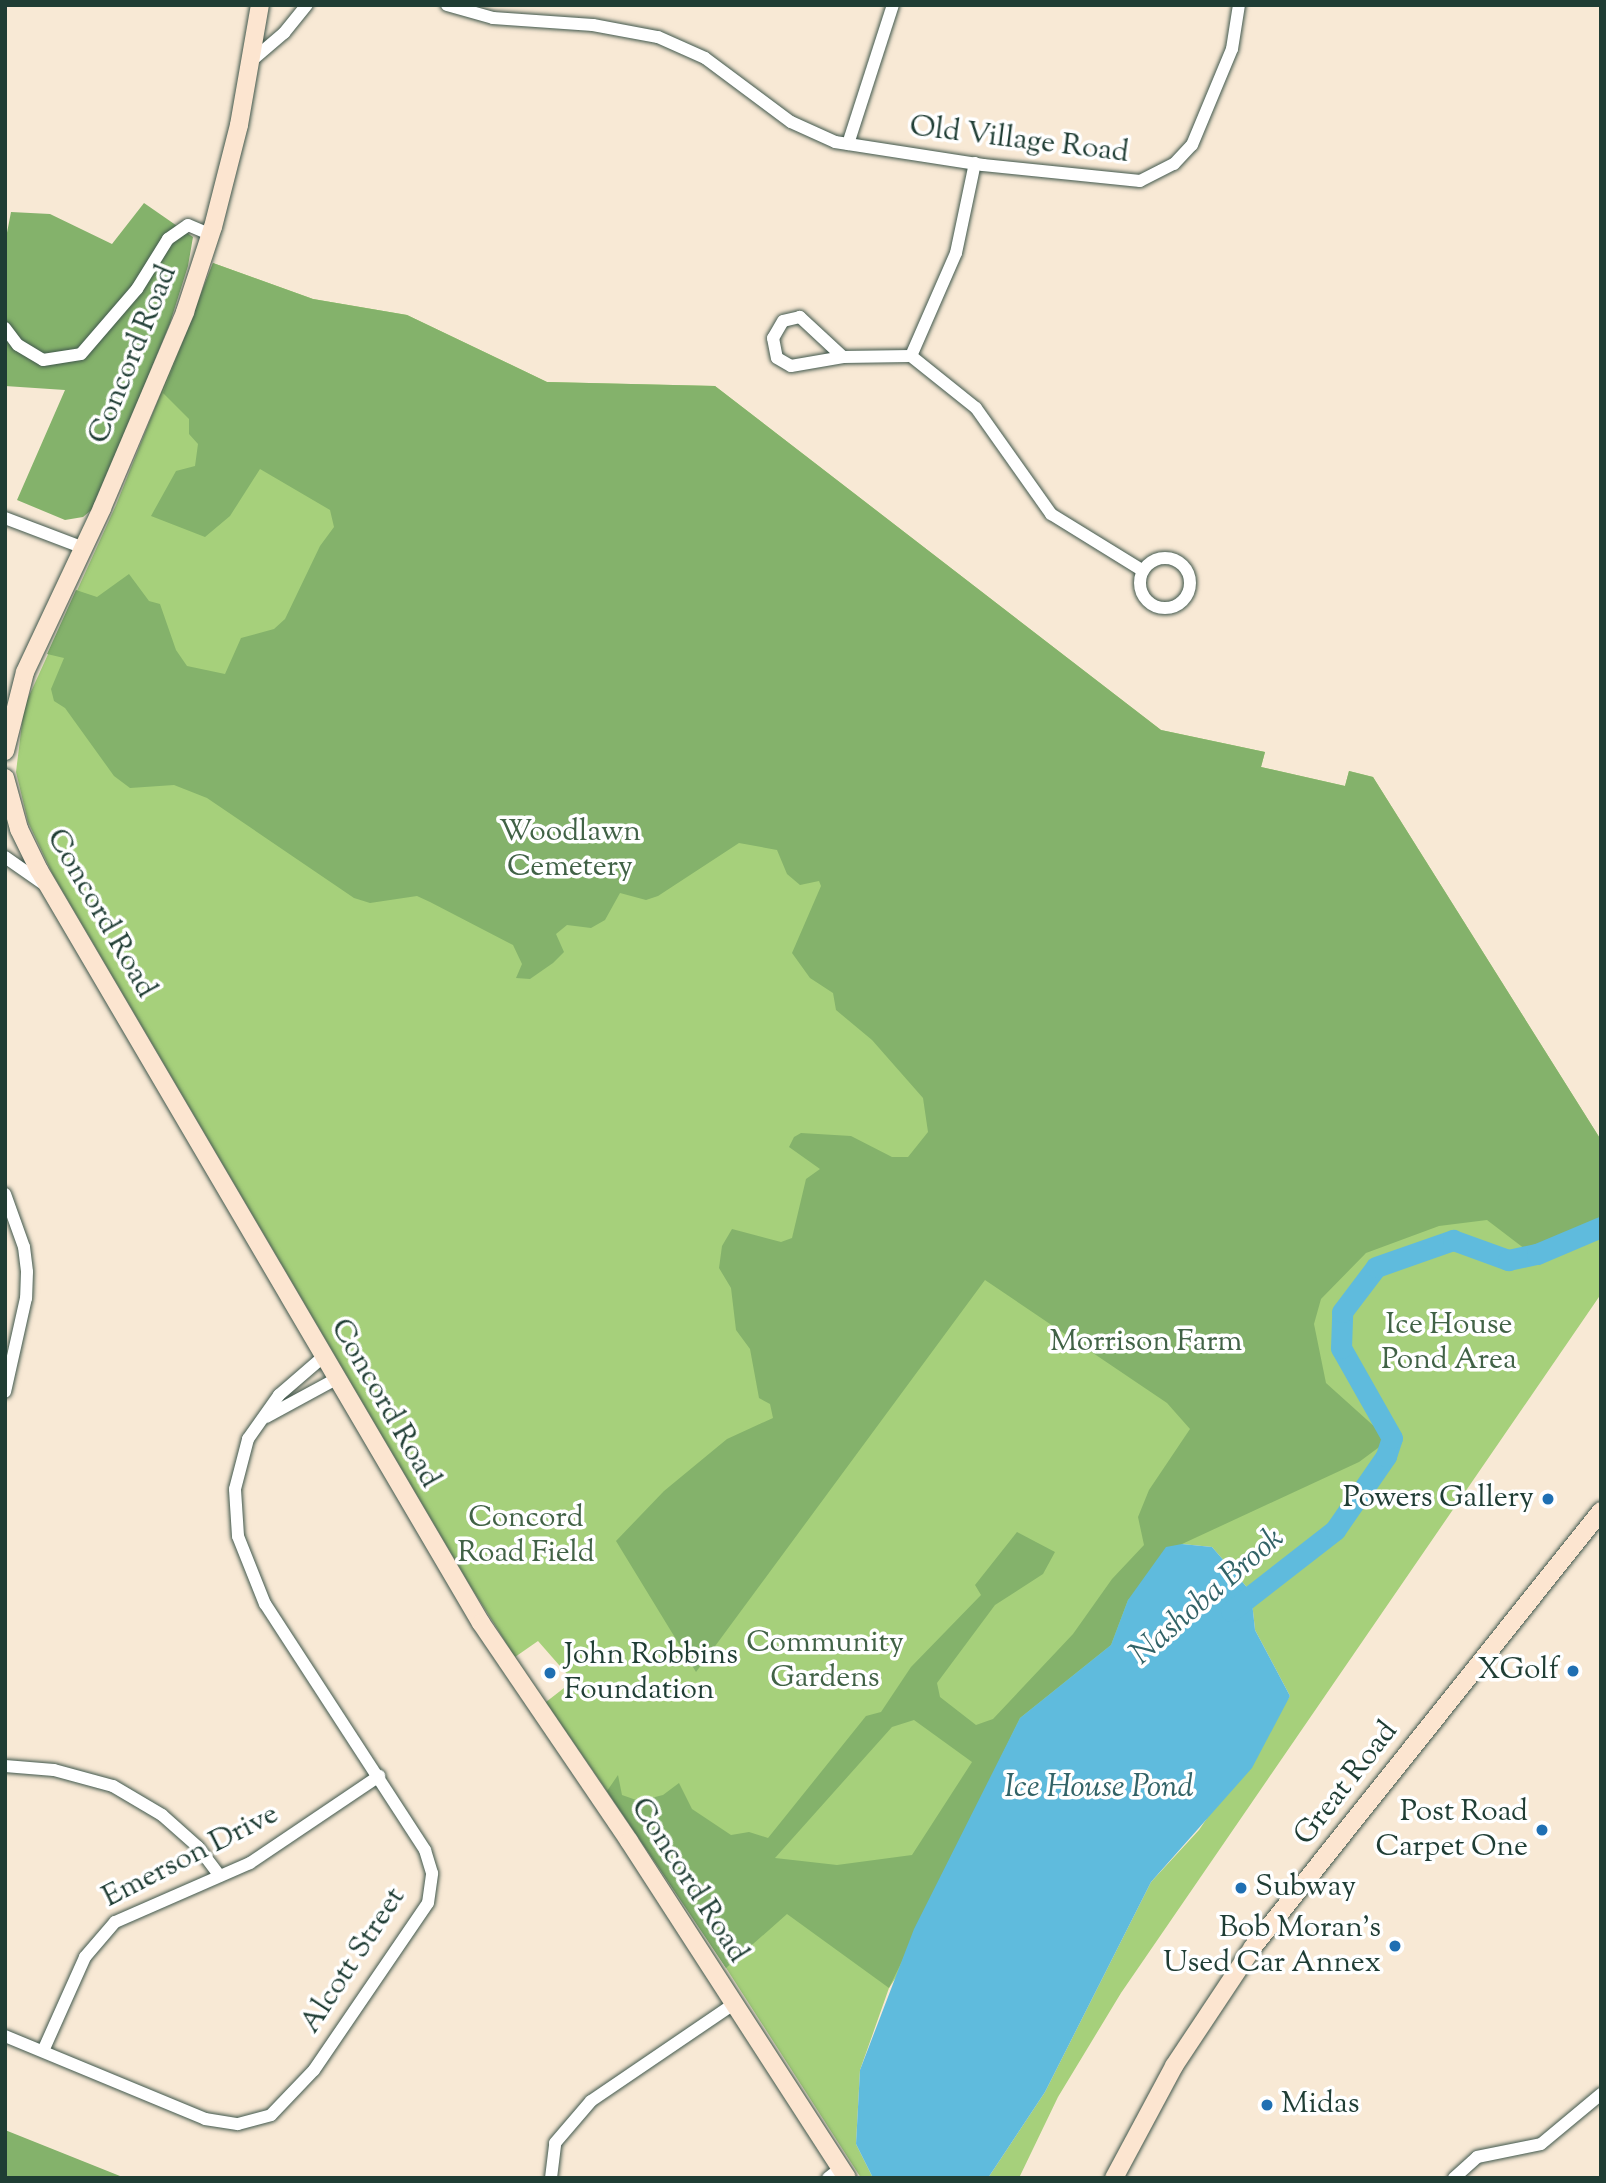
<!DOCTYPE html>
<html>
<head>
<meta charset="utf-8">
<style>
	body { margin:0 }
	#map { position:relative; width:1606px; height:2183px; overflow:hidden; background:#f8e9d5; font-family:"Sorts Mill Goudy",serif }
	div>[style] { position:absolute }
	.green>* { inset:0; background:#a6d07b }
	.forest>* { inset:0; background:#84b26b }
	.water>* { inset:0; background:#5fbbdd }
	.river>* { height:21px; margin:-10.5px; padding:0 10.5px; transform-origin:10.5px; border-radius:10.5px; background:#5fbbdd }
	.roads { filter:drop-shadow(0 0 2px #40574c) drop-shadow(0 0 2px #40574c) }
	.street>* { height:12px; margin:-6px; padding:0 6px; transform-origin:6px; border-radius:6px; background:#fff }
	.street>.ring { margin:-6px; padding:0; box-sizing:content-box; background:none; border:12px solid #fff; border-radius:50% }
	.secondary>* { height:18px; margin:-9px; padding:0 9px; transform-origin:9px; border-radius:9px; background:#fce5d0 }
	.dots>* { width:19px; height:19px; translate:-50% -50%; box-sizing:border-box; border:4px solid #fff; border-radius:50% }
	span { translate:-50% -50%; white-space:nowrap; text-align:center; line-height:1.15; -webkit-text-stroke:7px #fff; paint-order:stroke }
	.street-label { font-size:30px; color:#1f3d34 }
	.park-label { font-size:30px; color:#416246 }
	.poi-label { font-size:30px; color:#1f3d34 }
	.right { translate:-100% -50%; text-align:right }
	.left { translate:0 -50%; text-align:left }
	.water-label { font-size:32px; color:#326367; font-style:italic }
	.frame { position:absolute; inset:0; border:7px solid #1f3d34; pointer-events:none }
</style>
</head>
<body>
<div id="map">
	<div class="green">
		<i style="clip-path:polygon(213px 263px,313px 299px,407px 315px,547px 382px,715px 386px,1161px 730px,1265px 752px,1261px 767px,1345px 786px,1349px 771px,1373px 777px,1601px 1140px,1601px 1294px,1121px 1993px,1058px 2097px,1019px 2178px,988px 2178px,1045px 2092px,1151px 1882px,1199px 1830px,1290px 1696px,1255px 1630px,1251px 1592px,1212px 1547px,1182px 1544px,889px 1988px,860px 2070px,856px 2144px,873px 2178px,861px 2178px,694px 1918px,546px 1702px,573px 1681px,538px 1641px,515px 1657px,471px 1587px,52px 873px,28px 822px,16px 772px,24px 707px,116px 505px)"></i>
	</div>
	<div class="forest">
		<i style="clip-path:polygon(144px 203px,193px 237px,188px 266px,170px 323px,95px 507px,83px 517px,65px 520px,17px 500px,65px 390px,5px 386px,5px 243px,11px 212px,50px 214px,112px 244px)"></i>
		<i style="clip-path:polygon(evenodd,213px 263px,313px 299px,407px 315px,547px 382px,715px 386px,1161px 730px,1265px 752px,1261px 767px,1345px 786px,1349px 771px,1373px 777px,1601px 1140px,1601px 1219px,1589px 1229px,1525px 1249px,1487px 1220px,1439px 1226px,1366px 1253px,1321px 1299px,1314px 1324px,1326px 1383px,1386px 1437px,1382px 1445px,1359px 1462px,1182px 1544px,1128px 1600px,1111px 1645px,1020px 1718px,889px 1988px,787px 1914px,726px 1968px,607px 1791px,618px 1775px,622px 1795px,639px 1801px,663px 1795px,679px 1783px,692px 1809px,731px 1835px,749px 1832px,768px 1838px,866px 1716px,881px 1712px,911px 1667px,981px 1595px,975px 1585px,1017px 1532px,1055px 1552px,1043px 1574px,995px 1605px,937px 1683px,940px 1697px,976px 1725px,993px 1719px,1073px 1634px,1112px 1579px,1144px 1545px,1138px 1517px,1149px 1490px,1190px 1429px,1167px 1403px,985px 1280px,696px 1672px,616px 1541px,664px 1491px,727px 1439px,773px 1418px,770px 1404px,759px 1398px,750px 1349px,736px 1330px,731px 1288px,719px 1268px,722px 1246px,732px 1229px,781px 1242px,792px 1238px,806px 1179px,820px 1169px,789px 1147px,794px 1137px,801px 1133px,851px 1136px,892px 1157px,908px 1157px,928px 1132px,923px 1098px,872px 1040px,836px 1010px,833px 993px,810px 978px,792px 953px,821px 886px,819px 881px,800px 885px,787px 874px,777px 850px,739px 843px,658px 896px,646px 900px,620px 893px,605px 920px,591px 928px,567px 925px,556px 934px,564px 952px,553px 963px,530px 979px,516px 978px,522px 964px,513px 945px,430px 902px,417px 896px,370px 903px,354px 898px,207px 798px,174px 785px,130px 788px,114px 776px,65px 708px,54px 701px,51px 689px,64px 658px,47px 654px,76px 590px,97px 597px,129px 574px,149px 601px,160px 604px,176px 650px,187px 666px,225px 674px,241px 638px,274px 629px,285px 619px,320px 546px,334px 527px,330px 510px,260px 469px,230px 516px,205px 537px,151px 516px,176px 471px,195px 466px,198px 444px,189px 434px,189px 419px,163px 393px,213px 263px,914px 1720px,972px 1762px,912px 1855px,837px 1865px,775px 1858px,892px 1727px,914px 1720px)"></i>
		<i style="clip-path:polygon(5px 2130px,125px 2178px,5px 2178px)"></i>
	</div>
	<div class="water">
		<i style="clip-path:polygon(1182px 1544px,1212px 1547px,1251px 1592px,1255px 1630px,1290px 1696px,1252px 1768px,1151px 1882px,1045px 2092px,988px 2178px,873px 2178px,856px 2144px,860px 2070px,914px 1929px,1020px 1718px,1111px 1645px,1128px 1600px,1166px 1547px)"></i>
	</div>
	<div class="river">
		<i style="left:1231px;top:1611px;width:132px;rotate:-37.9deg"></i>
		<i style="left:1335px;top:1530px;width:90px;rotate:-55.4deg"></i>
		<i style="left:1386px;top:1456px;width:19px;rotate:-72deg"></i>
		<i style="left:1392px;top:1438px;width:103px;rotate:-119.5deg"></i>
		<i style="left:1341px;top:1348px;width:36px;rotate:-88deg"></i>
		<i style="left:1342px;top:1312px;width:56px;rotate:-52.9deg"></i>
		<i style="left:1376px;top:1267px;width:82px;rotate:-19.3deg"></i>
		<i style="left:1453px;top:1240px;width:59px;rotate:20deg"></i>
		<i style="left:1508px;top:1260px;width:30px;rotate:-12deg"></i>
		<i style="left:1537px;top:1254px;width:69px;rotate:-22.9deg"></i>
	</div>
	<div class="roads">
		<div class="street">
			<i style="left:447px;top:5px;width:48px;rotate:15.8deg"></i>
			<i style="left:493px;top:18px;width:100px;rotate:4deg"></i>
			<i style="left:593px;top:25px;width:66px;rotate:10.5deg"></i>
			<i style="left:658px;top:37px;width:51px;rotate:24.1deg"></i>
			<i style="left:705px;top:58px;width:107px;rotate:36.7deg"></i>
			<i style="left:791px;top:122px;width:48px;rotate:24.4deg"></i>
			<i style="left:835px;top:142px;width:150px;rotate:8.8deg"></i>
			<i style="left:983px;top:165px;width:158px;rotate:5.8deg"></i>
			<i style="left:1140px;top:181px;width:38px;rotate:-27deg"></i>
			<i style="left:1174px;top:164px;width:26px;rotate:-47deg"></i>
			<i style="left:1192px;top:145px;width:104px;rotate:-67.4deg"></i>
			<i style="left:1232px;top:49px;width:45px;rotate:-81deg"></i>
			<i style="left:250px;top:62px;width:45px;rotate:-40.5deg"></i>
			<i style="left:284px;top:33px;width:36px;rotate:-51deg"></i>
			<i style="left:848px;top:144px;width:146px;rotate:-72.1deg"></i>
			<i style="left:5px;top:328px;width:21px;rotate:53deg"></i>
			<i style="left:18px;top:345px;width:29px;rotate:31deg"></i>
			<i style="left:43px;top:360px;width:38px;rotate:-9deg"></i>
			<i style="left:81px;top:354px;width:86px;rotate:-49.3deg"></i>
			<i style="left:137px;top:289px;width:59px;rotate:-58.2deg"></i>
			<i style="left:168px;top:239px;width:24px;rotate:-35deg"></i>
			<i style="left:188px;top:225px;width:25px;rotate:23deg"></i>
			<i style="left:911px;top:356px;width:112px;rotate:-66.4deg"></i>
			<i style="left:956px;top:253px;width:92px;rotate:-78.1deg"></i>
			<i style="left:843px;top:357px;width:59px;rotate:-137.1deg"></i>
			<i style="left:800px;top:317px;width:17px;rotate:167deg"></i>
			<i style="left:783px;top:321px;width:20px;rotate:120deg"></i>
			<i style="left:773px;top:338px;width:20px;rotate:79deg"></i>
			<i style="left:777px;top:358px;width:16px;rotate:30deg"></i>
			<i style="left:791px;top:366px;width:53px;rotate:-9.8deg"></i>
			<i style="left:843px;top:357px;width:68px;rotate:-0.8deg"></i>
			<i style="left:911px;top:356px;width:83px;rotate:38.7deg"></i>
			<i style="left:976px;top:408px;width:130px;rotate:54.7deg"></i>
			<i style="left:1051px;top:514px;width:105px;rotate:31.7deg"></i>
			<i style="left:5px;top:518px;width:85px;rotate:20.8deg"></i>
			<i class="ring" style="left:1140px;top:558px;width:38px;height:38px"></i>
			<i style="left:5px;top:857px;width:49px;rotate:35deg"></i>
			<i style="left:5px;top:1194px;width:56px;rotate:70.3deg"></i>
			<i style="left:24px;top:1247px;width:25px;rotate:83deg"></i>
			<i style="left:27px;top:1272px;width:26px;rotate:92deg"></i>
			<i style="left:26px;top:1298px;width:96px;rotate:102.6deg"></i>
			<i style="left:266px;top:1417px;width:80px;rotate:-28.5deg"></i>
			<i style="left:5px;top:1766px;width:49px;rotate:4.7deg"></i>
			<i style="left:54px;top:1770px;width:61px;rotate:15.2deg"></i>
			<i style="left:113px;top:1786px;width:57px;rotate:30.6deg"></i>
			<i style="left:162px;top:1815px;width:48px;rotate:41.6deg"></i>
			<i style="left:198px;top:1847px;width:36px;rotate:53deg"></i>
			<i style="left:5px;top:2036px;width:217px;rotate:22.5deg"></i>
			<i style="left:205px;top:2119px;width:33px;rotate:9deg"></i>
			<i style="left:238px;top:2124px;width:34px;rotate:-15deg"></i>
			<i style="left:271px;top:2115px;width:62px;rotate:-46.3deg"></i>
			<i style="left:314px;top:2070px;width:202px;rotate:-55.7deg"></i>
			<i style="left:428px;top:1903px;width:30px;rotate:-82deg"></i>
			<i style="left:432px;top:1873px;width:24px;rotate:-107deg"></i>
			<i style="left:425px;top:1850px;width:293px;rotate:-123deg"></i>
			<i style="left:265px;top:1604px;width:73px;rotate:-111.7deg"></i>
			<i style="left:238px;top:1536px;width:47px;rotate:-93.7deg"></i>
			<i style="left:235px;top:1489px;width:52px;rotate:-75.4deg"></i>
			<i style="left:248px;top:1439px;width:54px;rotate:-54.8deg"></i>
			<i style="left:279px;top:1395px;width:58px;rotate:-40.8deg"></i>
			<i style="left:43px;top:2051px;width:103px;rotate:-65.9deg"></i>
			<i style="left:85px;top:1957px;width:46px;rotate:-49.4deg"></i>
			<i style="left:115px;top:1922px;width:147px;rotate:-23.6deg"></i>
			<i style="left:250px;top:1863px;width:156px;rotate:-34deg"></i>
			<i style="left:551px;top:2178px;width:35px;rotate:-83deg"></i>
			<i style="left:555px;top:2143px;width:55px;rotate:-49.4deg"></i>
			<i style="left:591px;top:2101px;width:174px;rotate:-34.2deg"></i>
			<i style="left:828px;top:2178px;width:16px;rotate:-38deg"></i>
			<i style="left:1454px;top:2178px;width:31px;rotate:-42deg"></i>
			<i style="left:1477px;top:2157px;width:65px;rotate:-11.5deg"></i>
			<i style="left:1541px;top:2144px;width:78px;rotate:-39.8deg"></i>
		</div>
		<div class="secondary">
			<i style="left:5px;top:751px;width:81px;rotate:-75.8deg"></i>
			<i style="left:25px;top:672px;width:181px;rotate:-64.8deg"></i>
			<i style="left:102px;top:508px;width:213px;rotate:-67deg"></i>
			<i style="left:185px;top:312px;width:89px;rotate:-71.8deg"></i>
			<i style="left:213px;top:227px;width:105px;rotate:-75.7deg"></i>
			<i style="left:239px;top:125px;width:122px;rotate:-80.1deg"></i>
			<i style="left:5px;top:778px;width:53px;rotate:74.6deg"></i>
			<i style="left:19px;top:829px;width:46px;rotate:64deg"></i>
			<i style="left:39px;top:870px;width:873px;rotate:59.59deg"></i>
			<i style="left:481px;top:1623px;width:263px;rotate:55.8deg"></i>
			<i style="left:629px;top:1841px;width:401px;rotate:57.1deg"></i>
			<i style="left:1114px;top:2178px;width:127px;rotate:-61.8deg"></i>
			<i style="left:1174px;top:2066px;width:143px;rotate:-56.4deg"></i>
			<i style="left:1253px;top:1947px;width:558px;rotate:-51.4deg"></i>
		</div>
	</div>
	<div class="dots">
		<i style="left:1548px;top:1499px;background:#1f6fb2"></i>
		<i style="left:1573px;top:1671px;background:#1f6fb2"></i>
		<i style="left:550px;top:1673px;background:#1f6fb2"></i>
		<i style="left:1542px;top:1830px;background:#1f6fb2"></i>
		<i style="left:1241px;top:1888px;background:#1f6fb2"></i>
		<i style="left:1395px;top:1946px;background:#1f6fb2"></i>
		<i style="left:1267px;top:2105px;background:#1f6fb2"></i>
	</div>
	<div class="street-label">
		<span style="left:1019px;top:141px;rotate:7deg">Old Village Road</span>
		<span style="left:134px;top:355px;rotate:-68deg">Concord Road</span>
		<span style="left:100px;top:914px;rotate:60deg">Concord Road</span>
		<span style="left:384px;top:1404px;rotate:60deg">Concord Road</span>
		<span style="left:1347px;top:1784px;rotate:-52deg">Great Road</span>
		<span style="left:191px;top:1857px;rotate:-27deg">Emerson Drive</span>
		<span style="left:688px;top:1881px;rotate:57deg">Concord Road</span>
		<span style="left:354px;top:1961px;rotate:-57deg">Alcott Street</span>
	</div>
	<div class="park-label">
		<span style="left:570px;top:850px">Woodlawn<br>Cemetery</span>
		<span style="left:1449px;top:1343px">Ice House<br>Pond Area</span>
		<span style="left:1146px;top:1343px">Morrison Farm</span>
		<span style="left:526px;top:1536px">Concord<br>Road Field</span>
		<span style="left:825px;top:1661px">Community<br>Gardens</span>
	</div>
	<div class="poi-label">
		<span class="right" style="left:1534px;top:1499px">Powers Gallery</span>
		<span class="left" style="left:564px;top:1673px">John Robbins<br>Foundation</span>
		<span class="right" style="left:1559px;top:1671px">XGolf</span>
		<span class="right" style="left:1528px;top:1830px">Post Road<br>Carpet One</span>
		<span class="left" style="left:1255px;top:1888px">Subway</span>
		<span class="right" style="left:1381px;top:1946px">Bob Moran's<br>Used Car Annex</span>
		<span class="left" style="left:1281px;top:2105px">Midas</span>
	</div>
	<div class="water-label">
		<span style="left:1208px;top:1597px;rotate:-41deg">Nashoba Brook</span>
		<span style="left:1099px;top:1788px">Ice House Pond</span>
	</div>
	<div class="frame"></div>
</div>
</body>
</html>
